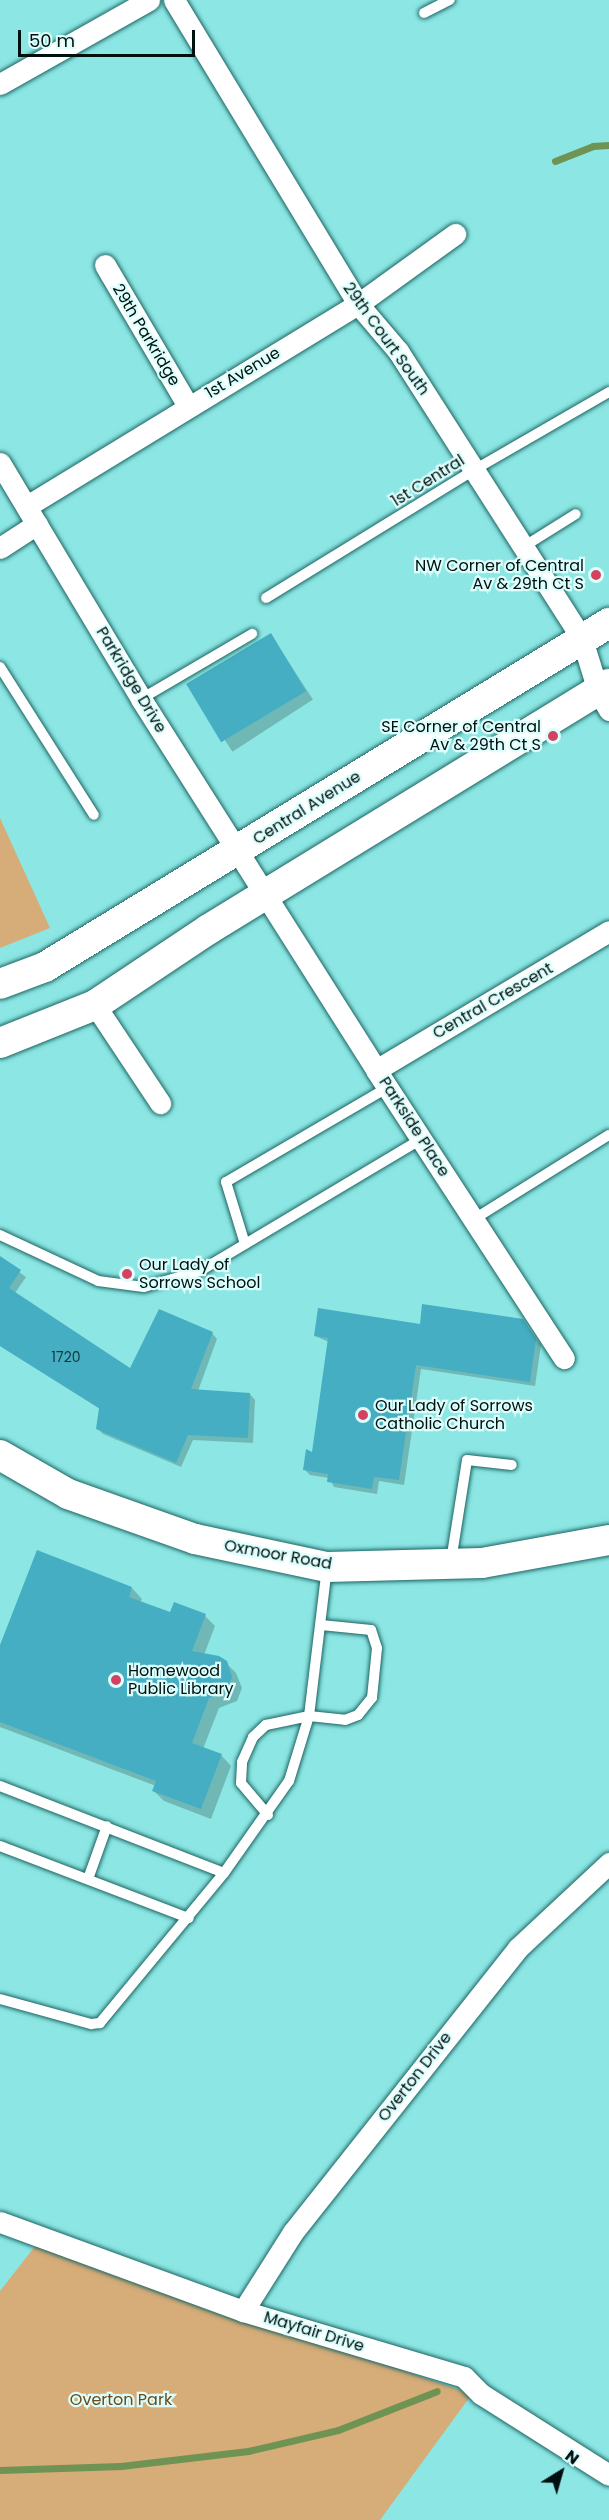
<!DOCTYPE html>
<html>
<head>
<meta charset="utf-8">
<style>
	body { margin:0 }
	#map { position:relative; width:609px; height:2520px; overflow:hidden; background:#8ce7e4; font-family:Poppins,sans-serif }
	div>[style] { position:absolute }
	.green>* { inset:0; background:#d6ac78 }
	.shadow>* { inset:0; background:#0003; transform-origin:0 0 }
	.stream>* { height:7px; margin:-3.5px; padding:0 3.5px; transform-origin:3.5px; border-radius:3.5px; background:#6f9353 }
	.building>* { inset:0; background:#45aec2; transform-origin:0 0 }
	.roads { filter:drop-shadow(0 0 2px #1c6563) drop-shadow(0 0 2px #1c6563) }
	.service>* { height:10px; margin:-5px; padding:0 5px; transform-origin:5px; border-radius:5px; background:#fff }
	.minor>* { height:21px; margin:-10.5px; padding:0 10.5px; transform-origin:10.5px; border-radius:10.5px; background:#fff }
	.secondary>* { height:30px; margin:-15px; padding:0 15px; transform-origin:15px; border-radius:15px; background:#fff }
	.dots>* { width:16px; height:16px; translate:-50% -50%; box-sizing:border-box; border:3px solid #dcfefc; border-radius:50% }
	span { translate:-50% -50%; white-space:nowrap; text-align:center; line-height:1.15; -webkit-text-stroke:4.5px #dcfefc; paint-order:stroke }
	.number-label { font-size:14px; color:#11383c }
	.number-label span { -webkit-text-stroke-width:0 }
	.street-label { font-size:16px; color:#00100f }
	.poi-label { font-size:16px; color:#00100f }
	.right { translate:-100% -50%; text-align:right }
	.left { translate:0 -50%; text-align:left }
	.park-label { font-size:16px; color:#6c4a1a }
	.north { position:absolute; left:531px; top:2442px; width:60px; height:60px; -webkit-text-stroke:4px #dcfefc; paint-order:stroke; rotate:37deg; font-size:16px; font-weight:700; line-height:24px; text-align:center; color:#00100f }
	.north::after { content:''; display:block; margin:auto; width:21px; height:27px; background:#00100f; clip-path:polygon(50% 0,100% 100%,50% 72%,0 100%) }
	.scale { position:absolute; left:18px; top:30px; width:177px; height:27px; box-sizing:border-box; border:3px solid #00100f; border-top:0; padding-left:8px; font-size:18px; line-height:21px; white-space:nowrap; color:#00100f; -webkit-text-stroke:4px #dcfefc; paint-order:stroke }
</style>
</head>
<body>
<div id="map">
	<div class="green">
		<i style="clip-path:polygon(0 818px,50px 928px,0 948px)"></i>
		<i style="clip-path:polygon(36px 2245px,472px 2394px,380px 2520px,0 2520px,0 2291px)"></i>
	</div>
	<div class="shadow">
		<i style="left:271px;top:635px;width:77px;height:96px;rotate:57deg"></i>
		<i style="clip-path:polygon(0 1258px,26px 1277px,15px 1293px,131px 1370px,212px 1333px,217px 1339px,198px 1391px,250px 1394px,255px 1400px,253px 1443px,193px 1440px,181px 1467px,103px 1434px,97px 1428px,100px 1409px,0 1346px)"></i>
		<i style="clip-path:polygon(523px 1320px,541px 1345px,535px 1386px,421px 1369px,404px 1485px,379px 1481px,377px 1494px,334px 1487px,329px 1478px,310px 1475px,305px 1470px,313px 1454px,329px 1342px,315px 1336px)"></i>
		<i style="clip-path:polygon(132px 1588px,142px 1599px,140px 1603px,171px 1614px,205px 1616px,215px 1626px,204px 1655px,226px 1663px,236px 1673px,242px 1688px,237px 1701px,219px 1708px,203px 1749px,221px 1755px,231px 1766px,211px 1819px,164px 1801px,154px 1791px,156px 1786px,0 1727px,0 1649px)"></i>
	</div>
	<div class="stream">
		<i style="left:555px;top:161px;width:41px;rotate:-21.5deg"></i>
		<i style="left:593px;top:146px;width:16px;rotate:-4deg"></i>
		<i style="left:0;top:2470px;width:121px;rotate:-1.9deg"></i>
		<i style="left:121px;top:2466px;width:128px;rotate:-6.7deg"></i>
		<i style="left:248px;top:2451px;width:92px;rotate:-13.1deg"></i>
		<i style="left:338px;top:2430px;width:106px;rotate:-21.5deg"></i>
	</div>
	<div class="building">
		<i style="left:271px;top:633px;width:68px;height:99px;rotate:59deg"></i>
		<i style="clip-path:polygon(0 1256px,21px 1270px,9px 1288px,130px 1368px,159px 1309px,213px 1332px,191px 1389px,250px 1393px,248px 1438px,188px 1435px,176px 1463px,96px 1429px,99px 1408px,0 1346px)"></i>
		<i style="clip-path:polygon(422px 1304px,523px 1319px,536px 1339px,530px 1382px,416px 1365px,399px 1480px,374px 1477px,372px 1489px,327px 1482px,328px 1474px,303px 1470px,306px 1449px,312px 1452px,328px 1338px,314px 1336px,318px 1308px,420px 1324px)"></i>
		<i style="clip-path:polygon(37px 1550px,132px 1587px,129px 1597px,170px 1612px,174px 1602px,206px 1614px,192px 1651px,219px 1656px,227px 1661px,232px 1677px,227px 1691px,209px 1698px,192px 1743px,222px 1754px,201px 1809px,152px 1791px,156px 1781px,0 1722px,0 1645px)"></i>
	</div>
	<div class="roads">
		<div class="service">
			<i style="left:424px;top:13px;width:29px;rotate:-27deg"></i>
			<i style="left:523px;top:547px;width:62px;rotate:-31.9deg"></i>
			<i style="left:266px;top:598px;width:244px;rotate:-31.6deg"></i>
			<i style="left:474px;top:470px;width:156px;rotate:-30deg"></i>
			<i style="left:0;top:667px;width:175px;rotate:57.6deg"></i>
			<i style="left:141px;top:699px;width:129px;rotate:-30.4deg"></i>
			<i style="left:474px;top:1219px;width:159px;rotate:-31.9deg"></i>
			<i style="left:0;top:1235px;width:108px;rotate:25.1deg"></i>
			<i style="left:98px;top:1281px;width:46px;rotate:7.4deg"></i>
			<i style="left:144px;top:1287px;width:58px;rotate:-15.9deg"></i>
			<i style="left:200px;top:1271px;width:257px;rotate:-30.8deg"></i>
			<i style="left:245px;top:1244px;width:65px;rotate:-107deg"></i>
			<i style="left:226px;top:1182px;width:186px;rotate:-30.3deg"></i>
			<i style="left:451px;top:1561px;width:102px;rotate:-81deg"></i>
			<i style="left:467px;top:1460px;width:45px;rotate:6.3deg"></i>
			<i style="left:0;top:1786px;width:240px;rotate:21.2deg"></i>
			<i style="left:224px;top:1873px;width:195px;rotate:129.6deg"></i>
			<i style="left:100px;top:2023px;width:9px;rotate:174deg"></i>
			<i style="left:91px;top:2024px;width:94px;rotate:-164.6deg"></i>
			<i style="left:268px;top:1815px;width:42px;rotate:-130.2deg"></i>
			<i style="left:241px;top:1783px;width:21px;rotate:-87deg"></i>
			<i style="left:242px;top:1762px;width:27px;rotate:-66deg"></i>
			<i style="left:253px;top:1737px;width:18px;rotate:-43deg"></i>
			<i style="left:266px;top:1725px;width:44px;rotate:-11.8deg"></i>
			<i style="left:309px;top:1716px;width:36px;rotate:6deg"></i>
			<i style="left:345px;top:1720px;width:14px;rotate:-21deg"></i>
			<i style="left:358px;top:1715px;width:22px;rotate:-51deg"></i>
			<i style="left:372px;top:1698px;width:50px;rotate:-84.3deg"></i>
			<i style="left:377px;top:1648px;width:19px;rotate:-108deg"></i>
			<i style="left:371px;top:1630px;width:50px;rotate:-174.3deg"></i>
			<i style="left:0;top:1846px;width:202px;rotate:20.9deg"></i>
			<i style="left:224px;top:1873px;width:113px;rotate:-54.8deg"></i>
			<i style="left:289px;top:1781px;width:68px;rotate:-72.9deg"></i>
			<i style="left:309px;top:1716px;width:149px;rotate:-83.1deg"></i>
			<i style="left:88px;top:1879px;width:56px;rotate:-70.3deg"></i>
		</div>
		<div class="minor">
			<i style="left:174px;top:0;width:355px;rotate:58.8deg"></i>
			<i style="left:358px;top:304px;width:62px;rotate:49.6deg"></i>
			<i style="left:398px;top:351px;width:342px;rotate:57.4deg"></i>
			<i style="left:582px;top:639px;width:54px;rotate:72.9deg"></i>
			<i style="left:598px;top:691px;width:22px;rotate:60deg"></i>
			<i style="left:0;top:84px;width:171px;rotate:-29.4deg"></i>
			<i style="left:105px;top:265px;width:164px;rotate:59.5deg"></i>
			<i style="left:0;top:463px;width:275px;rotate:59.1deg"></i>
			<i style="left:141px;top:699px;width:439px;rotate:57.6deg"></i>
			<i style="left:376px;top:1070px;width:344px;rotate:56.9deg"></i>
			<i style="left:27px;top:506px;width:388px;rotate:-31.4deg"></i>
			<i style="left:358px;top:304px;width:120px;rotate:-35.8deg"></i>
			<i style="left:0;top:548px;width:44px;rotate:-33deg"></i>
			<i style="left:95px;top:1005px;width:118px;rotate:56.4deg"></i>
			<i style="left:376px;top:1070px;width:271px;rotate:-30.8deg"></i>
			<i style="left:0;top:2222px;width:259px;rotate:20.1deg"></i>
			<i style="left:243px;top:2311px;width:231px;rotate:16.6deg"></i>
			<i style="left:464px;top:2377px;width:24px;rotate:45deg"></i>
			<i style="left:481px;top:2394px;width:151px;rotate:32.3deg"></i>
			<i style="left:243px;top:2311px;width:93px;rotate:-57.7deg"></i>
			<i style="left:293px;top:2232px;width:362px;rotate:-51.6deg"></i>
			<i style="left:518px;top:1948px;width:125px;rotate:-43deg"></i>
		</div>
		<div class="secondary">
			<i style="left:0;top:984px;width:48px;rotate:-20.7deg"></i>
			<i style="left:45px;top:967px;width:661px;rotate:-31.38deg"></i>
			<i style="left:0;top:1043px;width:102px;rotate:-21.8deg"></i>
			<i style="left:95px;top:1005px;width:137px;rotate:-33.7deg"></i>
			<i style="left:209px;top:929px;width:469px;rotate:-31.5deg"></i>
			<i style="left:0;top:1455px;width:78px;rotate:29.8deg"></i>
			<i style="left:68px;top:1494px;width:135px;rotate:19.5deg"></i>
			<i style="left:195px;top:1539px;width:135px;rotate:12deg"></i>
			<i style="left:327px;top:1567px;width:155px;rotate:-1.5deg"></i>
			<i style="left:482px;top:1563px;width:129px;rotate:-10.3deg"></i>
		</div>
	</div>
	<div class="dots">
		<i style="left:596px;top:575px;background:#d34361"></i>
		<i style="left:553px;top:736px;background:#d34361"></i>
		<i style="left:127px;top:1274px;background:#d34361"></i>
		<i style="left:363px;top:1415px;background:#d34361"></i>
		<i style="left:116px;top:1680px;background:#d34361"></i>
	</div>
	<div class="number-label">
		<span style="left:66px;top:1357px">1720</span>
	</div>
	<div class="street-label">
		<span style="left:146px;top:335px;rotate:59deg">29th Parkridge</span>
		<span style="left:386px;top:339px;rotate:54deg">29th Court South</span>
		<span style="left:243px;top:373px;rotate:-31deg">1st Avenue</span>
		<span style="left:428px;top:481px;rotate:-32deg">1st Central</span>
		<span style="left:131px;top:680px;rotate:59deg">Parkridge Drive</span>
		<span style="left:307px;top:808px;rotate:-32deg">Central Avenue</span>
		<span style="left:493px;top:1001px;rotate:-30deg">Central Crescent</span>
		<span style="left:414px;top:1127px;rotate:57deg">Parkside Place</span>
		<span style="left:278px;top:1555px;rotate:10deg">Oxmoor Road</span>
		<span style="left:415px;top:2077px;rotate:-52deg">Overton Drive</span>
		<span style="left:314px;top:2332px;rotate:17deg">Mayfair Drive</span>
	</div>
	<div class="poi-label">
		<span class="right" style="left:584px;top:575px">NW Corner of Central<br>Av &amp; 29th Ct S</span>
		<span class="right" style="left:541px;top:736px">SE Corner of Central<br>Av &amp; 29th Ct S</span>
		<span class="left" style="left:139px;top:1274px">Our Lady of<br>Sorrows School</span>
		<span class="left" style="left:375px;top:1415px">Our Lady of Sorrows<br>Catholic Church</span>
		<span class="left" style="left:128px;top:1680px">Homewood<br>Public Library</span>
	</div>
	<div class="park-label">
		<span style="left:121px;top:2400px">Overton Park</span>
	</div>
	<div class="north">N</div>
	<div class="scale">50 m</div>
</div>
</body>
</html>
